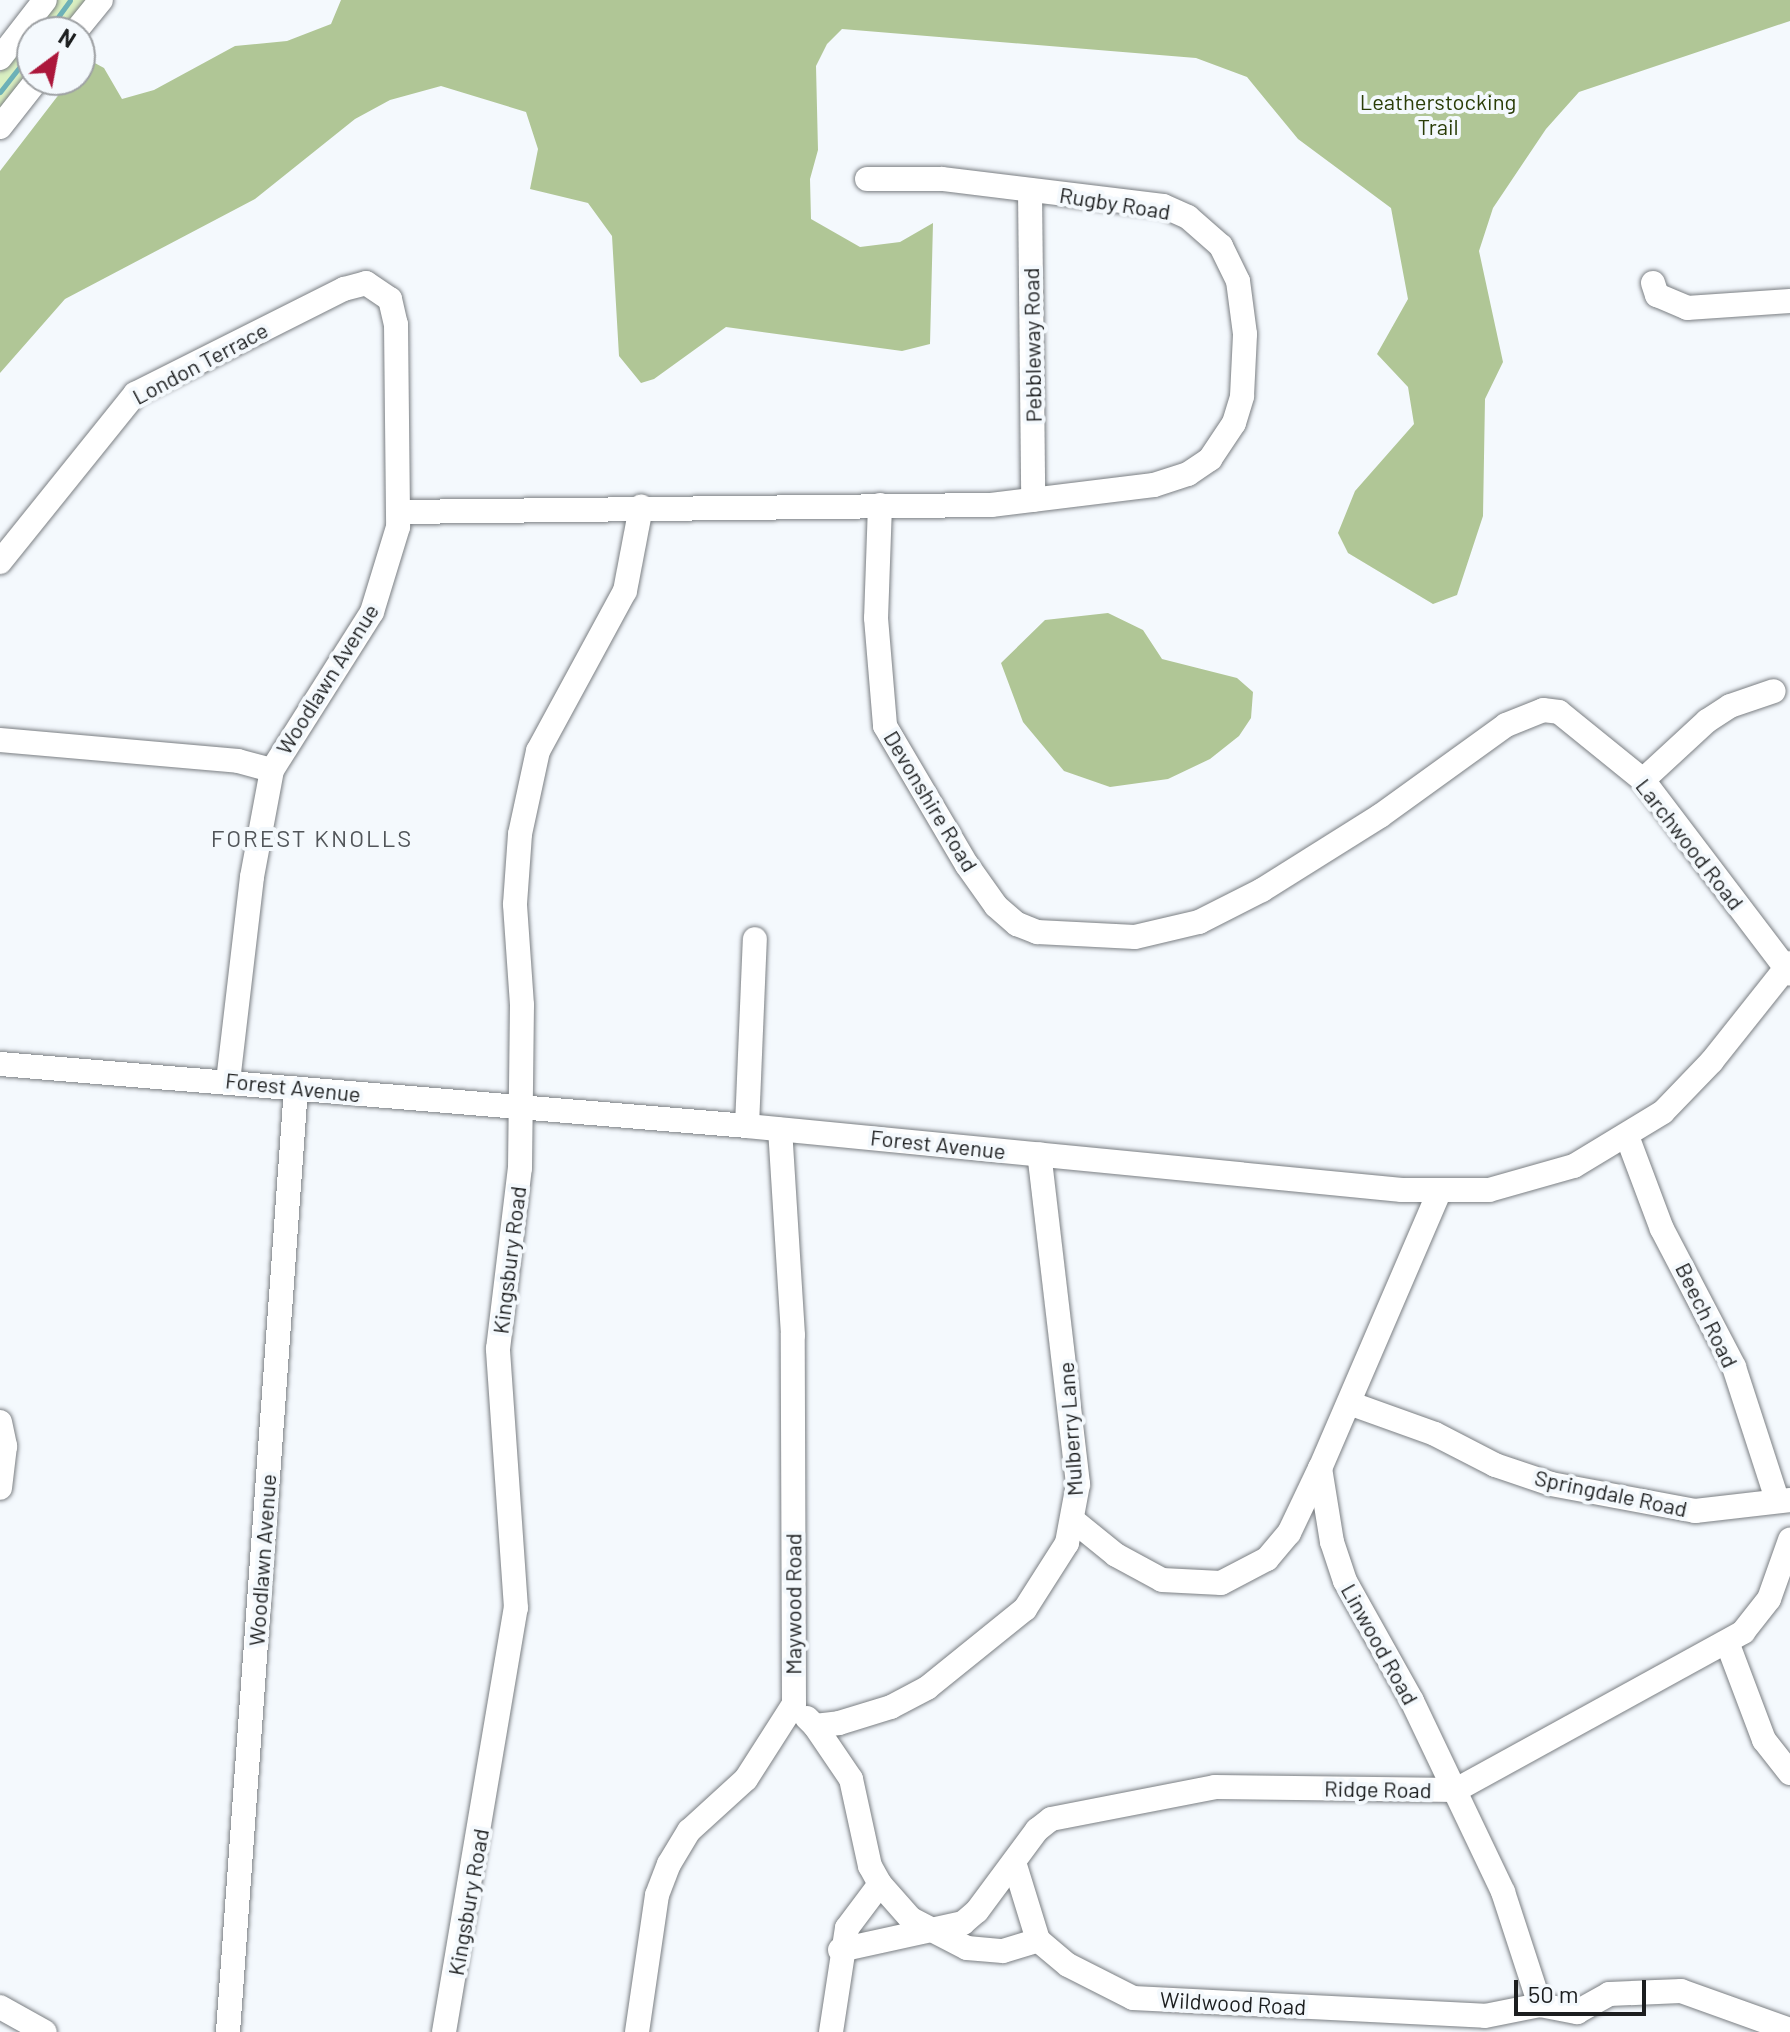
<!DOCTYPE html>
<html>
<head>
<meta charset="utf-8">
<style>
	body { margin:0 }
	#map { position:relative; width:1790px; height:2032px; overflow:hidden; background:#f4f9fd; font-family:Barlow,sans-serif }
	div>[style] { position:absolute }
	.green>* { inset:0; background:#d9efc1 }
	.forest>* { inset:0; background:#b0c696 }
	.stream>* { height:5px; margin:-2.5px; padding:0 2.5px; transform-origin:2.5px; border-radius:2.5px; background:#6db1b7 }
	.roads { filter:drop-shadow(0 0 2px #7b7f83) drop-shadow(0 0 2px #7b7f83) }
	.minor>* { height:24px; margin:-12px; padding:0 12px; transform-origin:12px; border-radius:12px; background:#fff }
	span { translate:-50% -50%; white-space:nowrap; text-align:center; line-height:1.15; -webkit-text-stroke:8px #f4f9fd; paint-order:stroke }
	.park-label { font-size:22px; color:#2a3d07 }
	.street-label { font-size:22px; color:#1c1e1f }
	.neighbourhood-label { font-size:24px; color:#515559; letter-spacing:2px }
	.north { position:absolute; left:16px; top:16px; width:80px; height:80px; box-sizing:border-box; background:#f4f9fd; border:2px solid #9ea1a4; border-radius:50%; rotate:32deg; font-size:22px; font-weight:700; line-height:32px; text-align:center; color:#1c1e1f }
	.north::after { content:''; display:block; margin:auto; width:28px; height:36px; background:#ac173b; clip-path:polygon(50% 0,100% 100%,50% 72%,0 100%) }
	.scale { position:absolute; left:1514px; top:1980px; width:132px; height:36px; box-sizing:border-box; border:4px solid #1c1e1f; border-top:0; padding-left:10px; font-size:24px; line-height:28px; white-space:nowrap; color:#1c1e1f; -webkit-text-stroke:6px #f4f9fd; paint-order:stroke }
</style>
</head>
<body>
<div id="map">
	<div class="green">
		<i style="clip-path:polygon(57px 0,93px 0,68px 32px,32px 32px,32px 77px,0 117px,0 72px)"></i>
	</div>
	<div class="forest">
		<i style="clip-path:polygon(341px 0,1790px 0,1790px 21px,1579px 92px,1546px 129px,1493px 208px,1479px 251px,1503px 362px,1485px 399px,1483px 516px,1457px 595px,1433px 604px,1348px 553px,1338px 533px,1355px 491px,1414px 424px,1408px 387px,1377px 354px,1408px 299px,1391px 208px,1298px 139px,1247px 77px,1196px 58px,842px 29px,827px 44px,816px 66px,818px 150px,810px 179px,811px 219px,860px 247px,900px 242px,933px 223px,930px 344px,902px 351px,726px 327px,654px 379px,641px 383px,619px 356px,612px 236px,588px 203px,530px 189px,538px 149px,526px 112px,441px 86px,390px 100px,355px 119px,255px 199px,65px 299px,0 373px,0 171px,70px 80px,80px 80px,80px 69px,93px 62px,104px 68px,122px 99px,154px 90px,235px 46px,287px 41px,331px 24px)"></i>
		<i style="clip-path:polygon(1108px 613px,1143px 630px,1162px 659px,1237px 678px,1253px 692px,1251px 718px,1239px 736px,1210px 759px,1168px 779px,1110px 787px,1064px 771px,1023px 722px,1001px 663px,1045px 620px)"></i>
	</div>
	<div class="stream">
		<i style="left:47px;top:32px;width:39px;rotate:-54deg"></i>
		<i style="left:0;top:92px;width:52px;rotate:-52deg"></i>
	</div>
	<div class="roads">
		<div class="minor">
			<i style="left:75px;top:32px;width:41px;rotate:-50.9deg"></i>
			<i style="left:0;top:58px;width:73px;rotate:-52.2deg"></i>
			<i style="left:0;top:127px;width:60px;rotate:-51.8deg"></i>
			<i style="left:1030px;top:190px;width:310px;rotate:89.4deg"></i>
			<i style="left:1653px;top:283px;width:13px;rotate:72deg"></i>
			<i style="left:1657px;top:295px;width:33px;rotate:23deg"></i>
			<i style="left:1687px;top:308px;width:103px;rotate:-3.9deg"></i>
			<i style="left:880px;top:505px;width:113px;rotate:92deg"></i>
			<i style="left:876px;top:618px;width:108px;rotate:85.2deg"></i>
			<i style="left:885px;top:726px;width:161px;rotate:59.5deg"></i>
			<i style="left:967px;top:865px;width:50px;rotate:54.7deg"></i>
			<i style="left:996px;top:906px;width:28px;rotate:41deg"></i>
			<i style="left:1017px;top:924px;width:22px;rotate:22deg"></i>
			<i style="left:1037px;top:932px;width:98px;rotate:2.9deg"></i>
			<i style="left:1135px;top:937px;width:66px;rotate:-13.2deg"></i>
			<i style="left:1199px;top:922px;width:71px;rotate:-26.9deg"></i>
			<i style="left:1262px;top:890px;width:139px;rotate:-32.1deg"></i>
			<i style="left:1380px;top:816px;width:155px;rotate:-35.8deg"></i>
			<i style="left:1506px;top:725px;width:40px;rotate:-22deg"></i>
			<i style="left:1543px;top:710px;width:16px;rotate:7deg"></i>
			<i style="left:1559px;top:712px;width:108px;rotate:39deg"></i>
			<i style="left:1643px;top:780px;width:243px;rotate:52.8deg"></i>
			<i style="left:398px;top:512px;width:593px;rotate:-0.68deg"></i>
			<i style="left:991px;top:505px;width:164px;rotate:-7deg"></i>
			<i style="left:1154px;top:485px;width:36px;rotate:-18deg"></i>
			<i style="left:1188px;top:474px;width:27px;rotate:-34deg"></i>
			<i style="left:1210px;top:459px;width:43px;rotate:-56.3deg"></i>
			<i style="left:1234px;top:423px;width:28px;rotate:-73deg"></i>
			<i style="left:1242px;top:396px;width:62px;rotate:-87.2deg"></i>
			<i style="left:1245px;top:334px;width:53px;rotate:-97.5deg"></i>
			<i style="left:1238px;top:281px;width:39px;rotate:-116deg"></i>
			<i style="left:1221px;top:246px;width:44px;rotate:-138.7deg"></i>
			<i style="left:1188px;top:217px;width:27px;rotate:-156deg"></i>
			<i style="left:1163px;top:206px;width:223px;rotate:-173deg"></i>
			<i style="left:942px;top:179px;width:75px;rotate:180deg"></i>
			<i style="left:0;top:562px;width:216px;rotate:-51.2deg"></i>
			<i style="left:135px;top:394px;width:234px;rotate:-26.7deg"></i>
			<i style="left:344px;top:289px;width:23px;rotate:-15deg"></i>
			<i style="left:366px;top:283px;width:29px;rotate:34deg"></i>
			<i style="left:390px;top:299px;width:26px;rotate:77deg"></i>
			<i style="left:396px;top:324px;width:203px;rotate:89.4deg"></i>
			<i style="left:398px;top:527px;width:89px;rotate:107deg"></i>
			<i style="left:372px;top:612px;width:187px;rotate:122.3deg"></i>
			<i style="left:272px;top:770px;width:109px;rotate:100.6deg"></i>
			<i style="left:252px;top:877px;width:205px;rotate:96.7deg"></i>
			<i style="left:0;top:740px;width:239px;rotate:5deg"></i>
			<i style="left:238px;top:761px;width:35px;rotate:15deg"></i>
			<i style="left:1643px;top:780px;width:87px;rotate:-42.7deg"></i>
			<i style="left:1707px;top:721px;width:27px;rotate:-33deg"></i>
			<i style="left:1730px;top:706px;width:46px;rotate:-18.8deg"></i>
			<i style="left:0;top:1064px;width:750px;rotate:4.74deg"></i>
			<i style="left:747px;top:1126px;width:658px;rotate:5.58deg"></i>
			<i style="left:1402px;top:1190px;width:87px"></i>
			<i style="left:1489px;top:1190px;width:88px;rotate:-15.8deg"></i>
			<i style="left:1574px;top:1166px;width:104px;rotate:-31.2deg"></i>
			<i style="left:1663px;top:1112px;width:71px;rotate:-46.1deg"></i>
			<i style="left:1712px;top:1061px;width:125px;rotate:-51.5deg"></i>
			<i style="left:747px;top:1126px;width:187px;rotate:-87.6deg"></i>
			<i style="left:1627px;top:1136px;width:99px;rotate:69.4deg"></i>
			<i style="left:1662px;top:1229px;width:156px;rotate:62.4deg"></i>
			<i style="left:1734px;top:1367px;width:139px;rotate:72deg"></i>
			<i style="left:1440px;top:1190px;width:303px;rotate:113.3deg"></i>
			<i style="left:1320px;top:1468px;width:75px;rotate:80.8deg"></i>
			<i style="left:1332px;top:1542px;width:41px;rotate:71.6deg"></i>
			<i style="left:1345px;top:1581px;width:137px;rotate:60.8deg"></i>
			<i style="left:1412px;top:1701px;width:212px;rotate:64.5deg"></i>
			<i style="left:1503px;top:1892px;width:119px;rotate:71.9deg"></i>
			<i style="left:1349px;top:1403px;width:91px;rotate:19.8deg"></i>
			<i style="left:1435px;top:1434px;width:68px;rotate:27.3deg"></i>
			<i style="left:1495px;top:1465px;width:59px;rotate:18.7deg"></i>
			<i style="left:1551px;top:1484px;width:147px;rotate:10.6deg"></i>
			<i style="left:1695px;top:1511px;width:96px;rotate:-6.6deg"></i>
			<i style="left:0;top:1422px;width:25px;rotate:78deg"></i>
			<i style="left:5px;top:1446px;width:42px;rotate:96.8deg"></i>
			<i style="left:1074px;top:1521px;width:54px;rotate:39deg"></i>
			<i style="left:1116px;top:1555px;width:52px;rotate:28.5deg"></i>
			<i style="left:1162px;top:1580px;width:59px;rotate:2.9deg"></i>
			<i style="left:1221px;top:1583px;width:52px;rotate:-27.6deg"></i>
			<i style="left:1267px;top:1559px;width:34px;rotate:-50deg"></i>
			<i style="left:1289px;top:1533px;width:72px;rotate:-64.5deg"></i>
			<i style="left:1727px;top:1642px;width:105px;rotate:69.3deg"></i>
			<i style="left:1764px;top:1740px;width:42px;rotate:51.8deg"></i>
			<i style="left:807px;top:1718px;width:11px;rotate:45deg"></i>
			<i style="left:815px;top:1726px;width:24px;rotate:-7deg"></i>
			<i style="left:839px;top:1723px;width:54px;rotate:-17.1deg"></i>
			<i style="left:891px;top:1707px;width:41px;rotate:-27.8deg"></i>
			<i style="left:927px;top:1688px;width:126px;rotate:-38.9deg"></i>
			<i style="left:1025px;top:1609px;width:78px;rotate:-57.5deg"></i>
			<i style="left:1067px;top:1543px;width:60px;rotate:-79.4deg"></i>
			<i style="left:1078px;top:1484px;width:332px;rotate:-96.7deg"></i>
			<i style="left:815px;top:1726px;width:64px;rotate:55.8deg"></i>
			<i style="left:851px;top:1779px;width:89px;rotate:77.7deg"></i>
			<i style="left:870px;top:1866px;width:21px;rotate:61deg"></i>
			<i style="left:880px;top:1884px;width:47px;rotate:48.5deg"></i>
			<i style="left:911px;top:1919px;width:63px;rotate:27.4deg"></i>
			<i style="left:967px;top:1948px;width:36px;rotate:5deg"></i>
			<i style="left:1003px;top:1951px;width:37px;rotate:-17deg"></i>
			<i style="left:1038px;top:1940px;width:39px;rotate:40deg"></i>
			<i style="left:1068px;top:1965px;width:73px;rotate:26.9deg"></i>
			<i style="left:1133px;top:1998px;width:352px;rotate:2.9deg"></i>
			<i style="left:1485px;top:2016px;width:56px;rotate:-11.3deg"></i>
			<i style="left:1540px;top:2005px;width:38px;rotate:11deg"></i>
			<i style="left:1577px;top:2012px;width:37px;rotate:-29deg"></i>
			<i style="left:1609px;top:1994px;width:72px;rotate:-2.4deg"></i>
			<i style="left:1681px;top:1991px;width:116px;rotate:19.7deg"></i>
			<i style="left:1014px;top:1862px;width:82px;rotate:72.9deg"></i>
			<i style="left:840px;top:1950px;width:126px;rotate:-12.4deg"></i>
			<i style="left:963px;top:1923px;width:18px;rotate:-41deg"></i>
			<i style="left:977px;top:1911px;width:101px;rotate:-53.5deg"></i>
			<i style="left:1037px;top:1830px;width:18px;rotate:-38deg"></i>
			<i style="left:1051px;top:1819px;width:167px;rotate:-11deg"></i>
			<i style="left:1215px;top:1787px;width:241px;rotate:0.7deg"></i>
			<i style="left:1456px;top:1790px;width:328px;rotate:-28.8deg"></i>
			<i style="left:1743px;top:1632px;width:42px;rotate:-51.8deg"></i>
			<i style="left:1769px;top:1599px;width:63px;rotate:-70.4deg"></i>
			<i style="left:0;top:2007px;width:51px;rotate:29.1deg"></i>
			<i style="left:228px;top:2032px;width:946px;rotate:-85.88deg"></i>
			<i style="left:444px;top:2032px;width:430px;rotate:-80.4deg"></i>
			<i style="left:516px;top:1608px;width:260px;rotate:-94deg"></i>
			<i style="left:498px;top:1349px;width:182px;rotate:-83.1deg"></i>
			<i style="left:520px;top:1168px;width:163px;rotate:-89.3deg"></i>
			<i style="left:522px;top:1005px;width:101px;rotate:-94deg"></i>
			<i style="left:515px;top:904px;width:70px;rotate:-85.9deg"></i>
			<i style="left:520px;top:834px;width:85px;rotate:-77.8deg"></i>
			<i style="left:538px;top:751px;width:182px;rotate:-61.5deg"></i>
			<i style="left:625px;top:591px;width:86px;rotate:-79.2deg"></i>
			<i style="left:637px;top:2032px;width:138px;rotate:-81.7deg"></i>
			<i style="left:657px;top:1895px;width:33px;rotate:-69deg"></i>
			<i style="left:669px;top:1864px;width:39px;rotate:-59deg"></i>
			<i style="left:689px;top:1831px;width:77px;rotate:-42.4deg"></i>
			<i style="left:746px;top:1779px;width:89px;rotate:-57.4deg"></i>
			<i style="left:794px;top:1704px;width:369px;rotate:-90.2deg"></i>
			<i style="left:793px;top:1335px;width:206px;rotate:-93.6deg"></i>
			<i style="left:831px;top:2032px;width:105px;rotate:-81.3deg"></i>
			<i style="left:847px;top:1928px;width:55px;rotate:-53.1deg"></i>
		</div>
	</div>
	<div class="park-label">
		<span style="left:1438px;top:114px">Leatherstocking<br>Trail</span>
	</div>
	<div class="street-label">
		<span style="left:1115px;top:203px;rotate:9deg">Rugby Road</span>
		<span style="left:1032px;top:345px;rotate:-91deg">Pebbleway Road</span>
		<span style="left:200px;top:363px;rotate:-28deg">London Terrace</span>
		<span style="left:327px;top:679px;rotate:-58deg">Woodlawn Avenue</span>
		<span style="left:931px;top:801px;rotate:59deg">Devonshire Road</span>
		<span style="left:1690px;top:844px;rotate:52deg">Larchwood Road</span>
		<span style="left:293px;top:1087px;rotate:6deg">Forest Avenue</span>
		<span style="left:938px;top:1144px;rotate:6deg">Forest Avenue</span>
		<span style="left:509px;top:1260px;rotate:-83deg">Kingsbury Road</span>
		<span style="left:1707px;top:1315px;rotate:64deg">Beech Road</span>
		<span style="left:1070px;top:1429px;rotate:-94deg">Mulberry Lane</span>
		<span style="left:1611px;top:1493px;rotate:12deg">Springdale Road</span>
		<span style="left:262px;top:1560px;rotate:-86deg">Woodlawn Avenue</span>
		<span style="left:793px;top:1604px;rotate:-90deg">Maywood Road</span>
		<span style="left:1380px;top:1644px;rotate:61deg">Linwood Road</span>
		<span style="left:1378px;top:1789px;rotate:1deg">Ridge Road</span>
		<span style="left:468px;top:1902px;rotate:-80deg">Kingsbury Road</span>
		<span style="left:1233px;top:2003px;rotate:3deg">Wildwood Road</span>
	</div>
	<div class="neighbourhood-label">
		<span style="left:312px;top:838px">FOREST KNOLLS</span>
	</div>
	<div class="north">N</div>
	<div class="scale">50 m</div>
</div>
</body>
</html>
